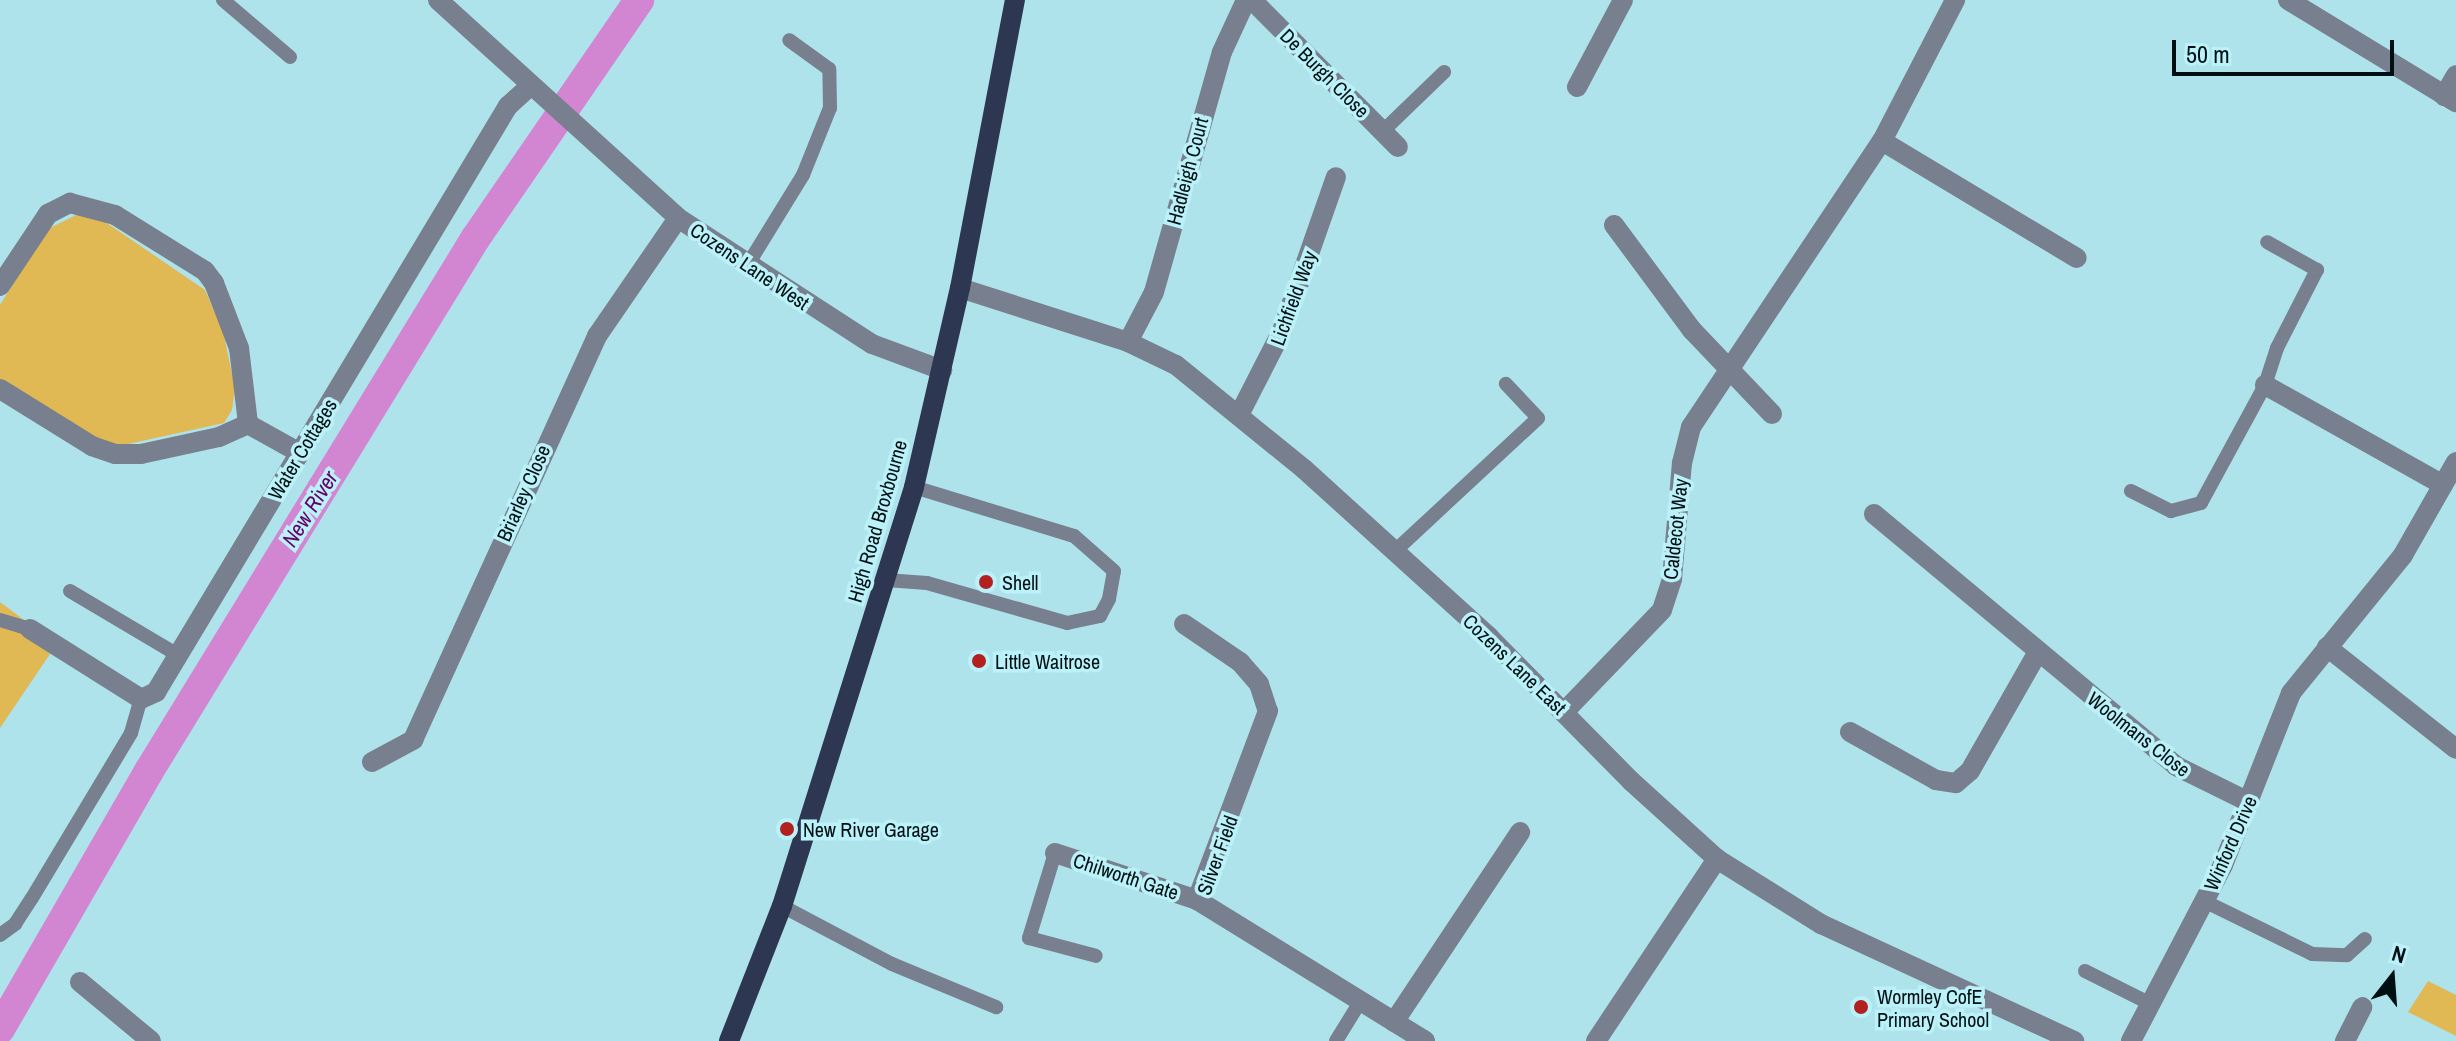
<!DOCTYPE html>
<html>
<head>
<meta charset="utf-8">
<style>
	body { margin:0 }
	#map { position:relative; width:2456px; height:1041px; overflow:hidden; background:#afe3eb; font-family:"Archivo Narrow",sans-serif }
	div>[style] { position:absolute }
	.green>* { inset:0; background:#e0b854 }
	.canal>* { height:30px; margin:-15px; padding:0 15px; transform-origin:15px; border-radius:15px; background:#d285d0 }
	.lane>* { height:14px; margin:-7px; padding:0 7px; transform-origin:7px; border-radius:7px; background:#787f8e }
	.street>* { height:20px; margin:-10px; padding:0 10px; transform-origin:10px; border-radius:10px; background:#787f8e }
	.primary>* { height:20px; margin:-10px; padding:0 10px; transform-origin:10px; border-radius:10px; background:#2e3751 }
	.dots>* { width:22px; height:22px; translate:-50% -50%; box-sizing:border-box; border:4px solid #bbf1f9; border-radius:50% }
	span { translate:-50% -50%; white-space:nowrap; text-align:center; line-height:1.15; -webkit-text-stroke:7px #bbf1f9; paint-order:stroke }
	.street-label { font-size:20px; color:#000f12 }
	.poi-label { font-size:20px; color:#000f12 }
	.left { translate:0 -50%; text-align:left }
	.water-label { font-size:22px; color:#670168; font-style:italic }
	.north { position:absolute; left:2352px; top:937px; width:80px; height:80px; -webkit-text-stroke:6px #bbf1f9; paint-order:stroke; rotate:17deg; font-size:22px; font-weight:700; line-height:32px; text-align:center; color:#000f12 }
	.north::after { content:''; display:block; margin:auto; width:28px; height:36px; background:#000f12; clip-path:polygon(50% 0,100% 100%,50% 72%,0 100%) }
	.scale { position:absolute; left:2172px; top:40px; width:222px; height:36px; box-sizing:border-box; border:4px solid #000f12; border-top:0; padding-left:10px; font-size:24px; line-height:28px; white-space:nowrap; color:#000f12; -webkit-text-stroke:6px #bbf1f9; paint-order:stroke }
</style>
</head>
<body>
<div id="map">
	<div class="green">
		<i style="clip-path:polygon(78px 214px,101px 219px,205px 290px,223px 331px,235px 388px,232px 410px,224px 423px,119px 446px,97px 439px,0 380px,0 305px,46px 230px)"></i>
		<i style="clip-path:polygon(0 602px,28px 623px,50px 654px,0 728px)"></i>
		<i style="clip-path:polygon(2428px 981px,2456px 995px,2456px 1036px,2408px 1012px)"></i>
	</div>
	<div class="canal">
		<i style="left:0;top:1029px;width:298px;rotate:-60deg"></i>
		<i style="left:149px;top:771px;width:624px;rotate:-58.5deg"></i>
		<i style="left:475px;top:239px;width:290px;rotate:-55.5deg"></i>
	</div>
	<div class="lane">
		<i style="left:223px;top:0;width:88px;rotate:40.4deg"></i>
		<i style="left:1383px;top:131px;width:85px;rotate:-44deg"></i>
		<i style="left:747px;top:266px;width:107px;rotate:-58.4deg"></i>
		<i style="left:803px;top:175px;width:72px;rotate:-68.1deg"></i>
		<i style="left:830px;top:108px;width:39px;rotate:-91deg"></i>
		<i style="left:829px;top:69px;width:49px;rotate:-144.1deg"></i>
		<i style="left:2131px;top:491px;width:45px;rotate:26.6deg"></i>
		<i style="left:2171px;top:511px;width:31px;rotate:-15deg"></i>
		<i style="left:2201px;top:503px;width:134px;rotate:-61.5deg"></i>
		<i style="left:2265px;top:385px;width:39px;rotate:-72deg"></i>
		<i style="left:2277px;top:348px;width:88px;rotate:-62.9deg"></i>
		<i style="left:2317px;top:270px;width:57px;rotate:-150.8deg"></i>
		<i style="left:1395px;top:551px;width:195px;rotate:-42.9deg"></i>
		<i style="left:1538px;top:418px;width:47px;rotate:-133.3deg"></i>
		<i style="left:886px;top:580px;width:41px;rotate:4.2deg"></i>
		<i style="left:927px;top:583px;width:146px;rotate:15.9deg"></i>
		<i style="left:1067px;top:623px;width:34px;rotate:-12deg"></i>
		<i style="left:1100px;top:616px;width:19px;rotate:-62deg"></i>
		<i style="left:1109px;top:599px;width:28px;rotate:-80deg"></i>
		<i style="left:1114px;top:571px;width:53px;rotate:-138.8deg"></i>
		<i style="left:1074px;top:536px;width:167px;rotate:-163deg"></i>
		<i style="left:70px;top:591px;width:126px;rotate:30.7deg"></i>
		<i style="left:0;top:620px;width:31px;rotate:17deg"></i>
		<i style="left:1055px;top:853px;width:89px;rotate:107deg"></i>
		<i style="left:1029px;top:938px;width:69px;rotate:15deg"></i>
		<i style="left:2204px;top:901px;width:120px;rotate:26.1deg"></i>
		<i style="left:2312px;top:954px;width:35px;rotate:2deg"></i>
		<i style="left:2347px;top:955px;width:24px;rotate:-42deg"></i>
		<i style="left:782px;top:906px;width:124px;rotate:27.8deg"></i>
		<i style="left:892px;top:964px;width:113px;rotate:22.5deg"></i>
		<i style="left:0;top:935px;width:19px;rotate:-36deg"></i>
		<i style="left:15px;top:924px;width:31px;rotate:-57deg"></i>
		<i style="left:32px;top:898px;width:192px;rotate:-59deg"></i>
		<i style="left:131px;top:733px;width:35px;rotate:-74deg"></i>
		<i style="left:2085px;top:971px;width:72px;rotate:26.6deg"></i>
		<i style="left:1336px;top:1041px;width:46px;rotate:-58.4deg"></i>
	</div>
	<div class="street">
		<i style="left:438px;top:0;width:324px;rotate:42.2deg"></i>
		<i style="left:678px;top:218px;width:231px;rotate:33deg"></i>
		<i style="left:872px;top:344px;width:75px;rotate:20.4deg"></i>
		<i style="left:1252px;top:0;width:207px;rotate:45.2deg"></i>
		<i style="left:2288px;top:0;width:197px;rotate:31.3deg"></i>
		<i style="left:1577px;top:87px;width:98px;rotate:-62.1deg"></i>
		<i style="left:2444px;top:96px;width:24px;rotate:-60deg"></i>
		<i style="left:1882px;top:141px;width:227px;rotate:31deg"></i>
		<i style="left:1614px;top:225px;width:131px;rotate:53.4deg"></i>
		<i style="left:1692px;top:330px;width:116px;rotate:46.4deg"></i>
		<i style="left:0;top:286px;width:87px;rotate:-56.3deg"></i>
		<i style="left:48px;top:214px;width:25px;rotate:-27deg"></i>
		<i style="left:70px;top:203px;width:47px;rotate:14.9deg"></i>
		<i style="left:115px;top:215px;width:106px;rotate:31.9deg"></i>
		<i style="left:205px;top:271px;width:15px;rotate:53deg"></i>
		<i style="left:214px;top:283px;width:70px;rotate:69deg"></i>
		<i style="left:239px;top:348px;width:77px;rotate:83.2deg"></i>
		<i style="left:248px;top:424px;width:32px;rotate:156deg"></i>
		<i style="left:219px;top:437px;width:80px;rotate:167.7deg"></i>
		<i style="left:141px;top:454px;width:26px;rotate:180deg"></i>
		<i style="left:115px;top:454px;width:24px;rotate:-161deg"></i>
		<i style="left:92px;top:446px;width:108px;rotate:-148.2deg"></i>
		<i style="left:960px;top:288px;width:176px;rotate:17.8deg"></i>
		<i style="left:1128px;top:342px;width:53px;rotate:25.6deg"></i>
		<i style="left:1176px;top:365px;width:165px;rotate:39.1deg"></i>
		<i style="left:1304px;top:469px;width:250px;rotate:42.2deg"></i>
		<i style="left:1489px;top:637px;width:202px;rotate:45.4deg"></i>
		<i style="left:1631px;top:781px;width:116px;rotate:42.2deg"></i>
		<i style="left:1717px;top:859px;width:123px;rotate:32deg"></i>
		<i style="left:1821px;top:924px;width:279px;rotate:24.8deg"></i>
		<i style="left:1128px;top:342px;width:56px;rotate:-62.5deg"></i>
		<i style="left:1154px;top:292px;width:249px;rotate:-74.2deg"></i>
		<i style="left:1222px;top:52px;width:57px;rotate:-65.2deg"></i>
		<i style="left:2265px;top:385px;width:204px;rotate:29.3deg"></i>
		<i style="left:1239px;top:415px;width:94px;rotate:-62.9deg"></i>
		<i style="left:1282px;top:331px;width:163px;rotate:-70.7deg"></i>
		<i style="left:248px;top:424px;width:60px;rotate:29.1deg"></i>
		<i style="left:1874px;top:514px;width:393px;rotate:39.8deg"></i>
		<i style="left:2176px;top:766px;width:81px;rotate:26.3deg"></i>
		<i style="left:1184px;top:624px;width:68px;rotate:34.2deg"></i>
		<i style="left:1240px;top:662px;width:29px;rotate:49deg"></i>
		<i style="left:1259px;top:684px;width:28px;rotate:72deg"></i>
		<i style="left:1268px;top:711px;width:202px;rotate:110.6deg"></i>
		<i style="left:30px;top:629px;width:131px;rotate:32.2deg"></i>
		<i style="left:141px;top:699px;width:17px;rotate:-25deg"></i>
		<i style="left:156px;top:692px;width:684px;rotate:-59.01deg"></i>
		<i style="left:508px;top:106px;width:30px;rotate:-42deg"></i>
		<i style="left:2327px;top:647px;width:164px;rotate:38.3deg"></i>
		<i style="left:1564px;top:712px;width:141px;rotate:-46.1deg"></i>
		<i style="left:1662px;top:610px;width:33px;rotate:-72deg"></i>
		<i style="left:1672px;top:579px;width:116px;rotate:-85.1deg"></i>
		<i style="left:1682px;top:463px;width:37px;rotate:-76deg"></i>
		<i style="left:1691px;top:427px;width:344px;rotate:-56.3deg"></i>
		<i style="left:1882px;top:141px;width:159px;rotate:-62.6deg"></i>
		<i style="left:1850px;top:732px;width:98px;rotate:29.2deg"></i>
		<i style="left:1936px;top:780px;width:20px;rotate:9deg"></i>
		<i style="left:1956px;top:783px;width:18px;rotate:-41deg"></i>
		<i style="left:1970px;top:771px;width:137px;rotate:-60.3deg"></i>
		<i style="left:372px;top:762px;width:47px;rotate:-28.2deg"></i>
		<i style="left:413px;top:740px;width:444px;rotate:-65.5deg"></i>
		<i style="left:597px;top:336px;width:143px;rotate:-55.5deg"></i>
		<i style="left:1055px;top:853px;width:150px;rotate:18.3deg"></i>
		<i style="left:1197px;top:900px;width:268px;rotate:31.7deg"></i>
		<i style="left:80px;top:982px;width:92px;rotate:39.7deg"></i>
		<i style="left:1394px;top:1022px;width:228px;rotate:-56.4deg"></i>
		<i style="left:1596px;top:1041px;width:219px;rotate:-56.4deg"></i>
		<i style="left:2131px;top:1041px;width:199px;rotate:-62.4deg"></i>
		<i style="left:2223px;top:865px;width:185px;rotate:-68.4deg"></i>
		<i style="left:2291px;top:693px;width:178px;rotate:-50.9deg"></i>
		<i style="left:2403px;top:555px;width:107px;rotate:-60.3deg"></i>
		<i style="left:2345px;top:1041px;width:38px;rotate:-63deg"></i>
	</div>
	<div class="primary">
		<i style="left:729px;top:1041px;width:145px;rotate:-68.6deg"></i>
		<i style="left:782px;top:906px;width:439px;rotate:-72.5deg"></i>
		<i style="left:914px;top:487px;width:204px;rotate:-77deg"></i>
		<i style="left:960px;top:288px;width:293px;rotate:-79.2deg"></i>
	</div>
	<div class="dots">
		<i style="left:986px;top:582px;background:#b2211f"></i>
		<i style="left:979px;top:661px;background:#b2211f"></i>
		<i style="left:787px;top:829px;background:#b2211f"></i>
		<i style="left:1861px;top:1007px;background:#b2211f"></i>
	</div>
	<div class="street-label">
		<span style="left:1325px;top:73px;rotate:45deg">De Burgh Close</span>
		<span style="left:1187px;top:171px;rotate:-75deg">Hadleigh Court</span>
		<span style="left:750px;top:266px;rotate:34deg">Cozens Lane West</span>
		<span style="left:1293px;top:298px;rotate:-70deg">Lichfield Way</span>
		<span style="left:302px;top:449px;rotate:-59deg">Water Cottages</span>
		<span style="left:523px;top:493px;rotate:-66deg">Briarley Close</span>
		<span style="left:877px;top:521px;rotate:-74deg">High Road Broxbourne</span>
		<span style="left:1675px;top:529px;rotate:-84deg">Caldecot Way</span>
		<span style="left:1515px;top:664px;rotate:44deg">Cozens Lane East</span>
		<span style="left:2139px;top:734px;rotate:38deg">Woolmans Close</span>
		<span style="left:2230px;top:843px;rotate:-66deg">Winford Drive</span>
		<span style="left:1217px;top:855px;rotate:-70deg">Silver Field</span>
		<span style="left:1126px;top:876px;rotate:18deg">Chilworth Gate</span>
	</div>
	<div class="poi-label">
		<span class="left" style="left:1002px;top:582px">Shell</span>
		<span class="left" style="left:995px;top:661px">Little Waitrose</span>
		<span class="left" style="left:803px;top:829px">New River Garage</span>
		<span class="left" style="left:1877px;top:1008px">Wormley CofE<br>Primary School</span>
	</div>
	<div class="water-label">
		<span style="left:310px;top:509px;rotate:-58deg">New River</span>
	</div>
	<div class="north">N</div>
	<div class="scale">50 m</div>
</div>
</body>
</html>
